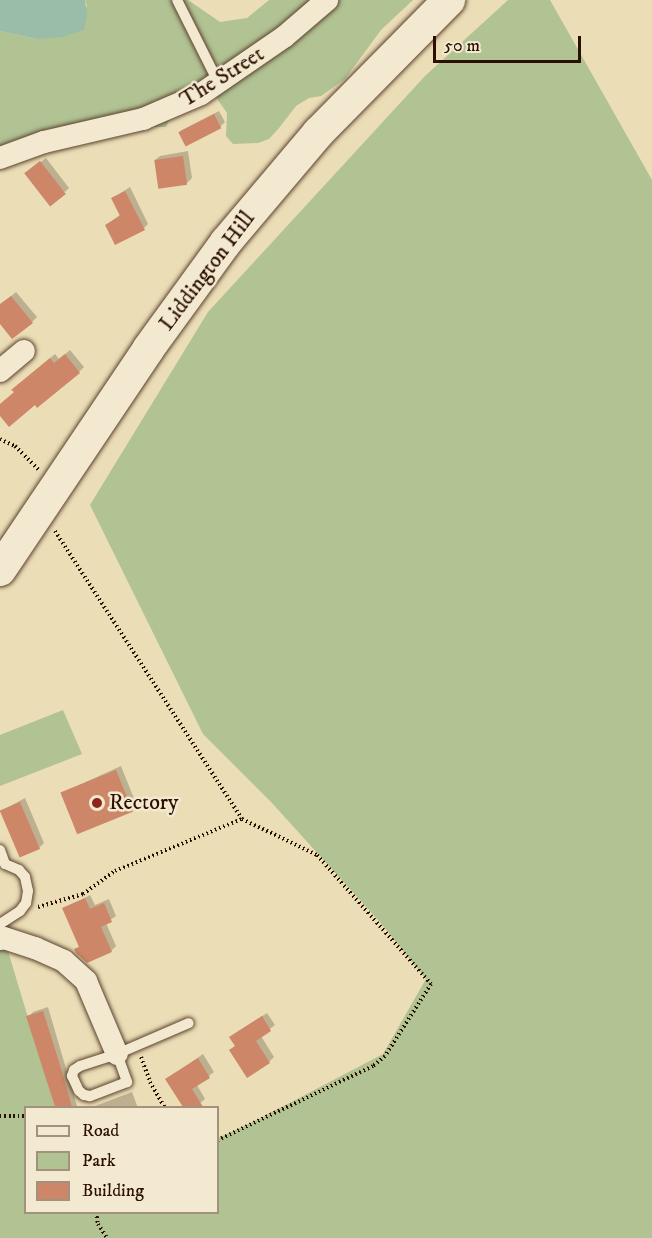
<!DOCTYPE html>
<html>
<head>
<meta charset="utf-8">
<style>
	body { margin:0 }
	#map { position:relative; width:652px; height:1238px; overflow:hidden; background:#ebddb6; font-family:"IM FELL DW Pica",serif }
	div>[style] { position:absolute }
	.green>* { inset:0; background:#b1c293 }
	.water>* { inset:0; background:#99bda9 }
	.shadow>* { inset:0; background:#0003 }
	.building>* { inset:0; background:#cd8668; transform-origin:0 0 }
	.path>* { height:4px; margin-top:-2px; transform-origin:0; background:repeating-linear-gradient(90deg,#2b0f00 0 1.5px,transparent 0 4.5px) }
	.roads { filter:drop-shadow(0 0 2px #5b422e) drop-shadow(0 0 2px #5b422e) }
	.lane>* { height:10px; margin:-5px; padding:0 5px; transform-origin:5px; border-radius:5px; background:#f2e9d0 }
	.street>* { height:22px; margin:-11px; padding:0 11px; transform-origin:11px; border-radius:11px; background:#f2e9d0 }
	.secondary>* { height:32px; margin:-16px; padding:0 16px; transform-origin:16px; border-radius:16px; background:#f2e9d0 }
	.dots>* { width:16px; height:16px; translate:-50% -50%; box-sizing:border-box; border:3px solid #f2e9d0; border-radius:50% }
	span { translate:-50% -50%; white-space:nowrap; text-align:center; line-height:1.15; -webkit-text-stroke:5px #f2e9d0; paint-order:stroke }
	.street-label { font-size:22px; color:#2b0f00 }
	.poi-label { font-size:22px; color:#2b0f00 }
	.left { translate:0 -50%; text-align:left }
	.legend { position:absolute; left:24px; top:1106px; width:195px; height:108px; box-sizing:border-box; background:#f2e9d0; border:2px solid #a2927d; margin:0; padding:8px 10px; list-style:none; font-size:18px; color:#2b0f00 }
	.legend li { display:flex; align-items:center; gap:12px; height:30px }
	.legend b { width:30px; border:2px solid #a2927d }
	.scale { position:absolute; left:433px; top:36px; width:148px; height:27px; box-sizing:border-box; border:3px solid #2b0f00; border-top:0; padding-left:8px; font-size:18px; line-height:21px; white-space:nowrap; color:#2b0f00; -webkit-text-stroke:4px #f2e9d0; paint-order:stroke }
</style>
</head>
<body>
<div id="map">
	<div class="green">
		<i style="clip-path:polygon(85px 0,188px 0,220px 22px,247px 18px,269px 0,413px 0,381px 30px,345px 79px,321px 96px,309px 98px,296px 106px,279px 128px,269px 139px,258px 143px,233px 144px,226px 136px,227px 113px,204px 80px,183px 93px,166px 127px,152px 127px,0 154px,0 31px,37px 39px,87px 6px)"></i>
		<i style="clip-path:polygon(508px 0,550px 0,652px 180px,652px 1238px,0 1238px,0 939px,4px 938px,55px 1107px,26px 1108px,26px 1212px,218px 1212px,218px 1138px,259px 1119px,383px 1054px,426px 979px,379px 921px,271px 802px,203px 734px,90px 505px,208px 312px,425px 76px)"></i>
		<i style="clip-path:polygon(63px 710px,82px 754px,0 786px,0 735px)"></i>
	</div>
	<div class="water">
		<i style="clip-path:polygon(0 0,85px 0,87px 15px,84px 30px,62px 37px,37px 39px,0 31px)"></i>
	</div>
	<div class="shadow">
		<i style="clip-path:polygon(219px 111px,225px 122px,220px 127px,180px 131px)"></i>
		<i style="clip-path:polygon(188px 151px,192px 178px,187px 183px,159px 187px,155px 160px,160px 156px)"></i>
		<i style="clip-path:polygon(46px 158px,69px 188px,65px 192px,32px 169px)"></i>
		<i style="clip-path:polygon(130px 187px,148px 224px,144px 228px,106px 225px,121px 214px,113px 198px)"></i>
		<i style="clip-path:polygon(16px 292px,37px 317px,32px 322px,0 322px,0 305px)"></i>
		<i style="clip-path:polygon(70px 350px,84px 367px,79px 372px,35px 403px,0 414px,0 405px,15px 392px,18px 385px,55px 354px,59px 359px)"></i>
		<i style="clip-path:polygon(121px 766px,137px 806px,132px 811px,63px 795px,68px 790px)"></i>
		<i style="clip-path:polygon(25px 798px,44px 843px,39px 848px,1px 811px)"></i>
		<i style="clip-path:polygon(90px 895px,95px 905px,109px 899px,116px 916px,106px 923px,116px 946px,111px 951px,76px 950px,80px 946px,64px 909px)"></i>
		<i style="clip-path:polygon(48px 1007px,77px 1106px,75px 1108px,56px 1108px,28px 1017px,33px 1012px)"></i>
		<i style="clip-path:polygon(267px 1013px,275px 1025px,261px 1036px,274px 1057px,269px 1062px,231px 1050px,236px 1045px,236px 1033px)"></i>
		<i style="clip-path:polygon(203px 1054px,214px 1072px,197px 1085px,205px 1099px,194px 1108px,184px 1108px,167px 1079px)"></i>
		<i style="clip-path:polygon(132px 1092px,138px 1108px,90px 1108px)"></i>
	</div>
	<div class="building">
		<i style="left:214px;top:114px;width:16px;height:40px;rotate:63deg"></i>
		<i style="left:183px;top:156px;width:29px;height:29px;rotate:82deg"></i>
		<i style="left:40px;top:161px;width:42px;height:20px;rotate:52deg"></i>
		<i style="clip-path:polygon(125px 191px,145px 230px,115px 245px,105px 225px,120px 216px,111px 198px)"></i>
		<i style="clip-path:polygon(11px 296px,33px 323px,12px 339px,0 324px,0 304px)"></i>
		<i style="clip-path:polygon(65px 354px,80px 373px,37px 408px,35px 405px,9px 427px,0 416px,0 404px,14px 392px,11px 390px,50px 358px,54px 363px)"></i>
		<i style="left:116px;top:770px;width:45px;height:60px;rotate:68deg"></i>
		<i style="left:20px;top:802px;width:51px;height:22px;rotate:67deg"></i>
		<i style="clip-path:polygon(85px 898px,90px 909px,104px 903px,112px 922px,101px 927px,112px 952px,87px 963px,76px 953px,74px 949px,79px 947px,62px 908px)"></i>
		<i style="clip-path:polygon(43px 1011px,60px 1065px,72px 1107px,55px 1107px,26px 1016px)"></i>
		<i style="clip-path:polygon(262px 1016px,271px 1031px,256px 1041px,270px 1063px,247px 1078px,229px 1050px,235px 1046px,229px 1037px)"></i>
		<i style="clip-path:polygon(198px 1058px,210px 1078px,192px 1089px,203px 1107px,183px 1107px,165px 1079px)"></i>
	</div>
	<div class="path">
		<i style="left:0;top:439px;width:17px;rotate:25deg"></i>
		<i style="left:15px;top:446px;width:34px;rotate:45deg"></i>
		<i style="left:55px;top:531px;width:343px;rotate:57deg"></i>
		<i style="left:242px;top:819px;width:83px;rotate:25.6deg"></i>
		<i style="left:317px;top:855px;width:172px;rotate:48.5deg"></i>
		<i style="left:431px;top:984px;width:85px;rotate:122.6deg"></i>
		<i style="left:385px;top:1056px;width:16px;rotate:140deg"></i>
		<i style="left:373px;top:1066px;width:172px;rotate:154.5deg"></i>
		<i style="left:38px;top:907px;width:47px;rotate:-16.1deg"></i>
		<i style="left:83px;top:894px;width:39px;rotate:-36deg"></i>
		<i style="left:115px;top:871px;width:137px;rotate:-22.3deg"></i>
		<i style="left:141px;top:1057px;width:27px;rotate:70deg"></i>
		<i style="left:150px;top:1082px;width:30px;rotate:60deg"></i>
		<i style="left:0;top:1116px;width:26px"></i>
		<i style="left:96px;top:1212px;width:12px;rotate:81deg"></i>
		<i style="left:98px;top:1224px;width:17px;rotate:57deg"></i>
	</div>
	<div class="roads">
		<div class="lane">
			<i style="left:177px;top:0;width:92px;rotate:63.4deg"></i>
			<i style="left:0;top:850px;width:15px;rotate:70deg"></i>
			<i style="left:5px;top:864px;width:15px;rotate:23deg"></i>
			<i style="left:19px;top:870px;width:9px;rotate:49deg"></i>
			<i style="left:25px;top:877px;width:14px;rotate:78deg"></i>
			<i style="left:28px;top:891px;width:12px;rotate:99deg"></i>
			<i style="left:26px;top:903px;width:10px;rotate:127deg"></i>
			<i style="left:20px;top:911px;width:24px;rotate:147deg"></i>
			<i style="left:117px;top:1054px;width:30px;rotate:70deg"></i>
			<i style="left:127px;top:1082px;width:40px;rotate:159deg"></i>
			<i style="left:90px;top:1096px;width:6px;rotate:-171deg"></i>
			<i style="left:84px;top:1095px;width:6px;rotate:-141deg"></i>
			<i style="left:79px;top:1091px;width:17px;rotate:-115deg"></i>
			<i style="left:72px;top:1076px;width:6px;rotate:-72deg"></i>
			<i style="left:74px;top:1070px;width:7px;rotate:-34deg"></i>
			<i style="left:80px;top:1066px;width:39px;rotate:-18deg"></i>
			<i style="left:117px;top:1054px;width:78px;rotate:-23.3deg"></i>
		</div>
		<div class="street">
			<i style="left:0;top:158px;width:47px;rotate:-20deg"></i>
			<i style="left:44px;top:142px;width:102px;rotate:-13.1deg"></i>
			<i style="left:143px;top:119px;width:63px;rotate:-23.3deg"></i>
			<i style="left:201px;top:94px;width:101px;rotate:-34.5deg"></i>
			<i style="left:284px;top:37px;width:57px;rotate:-40.7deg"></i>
			<i style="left:0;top:371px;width:31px;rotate:-40deg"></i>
			<i style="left:0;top:939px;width:4px;rotate:-14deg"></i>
			<i style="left:4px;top:938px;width:33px;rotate:18deg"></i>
			<i style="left:35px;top:948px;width:32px;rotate:24deg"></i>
			<i style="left:64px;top:961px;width:30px;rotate:42deg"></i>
			<i style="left:86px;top:981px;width:79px;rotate:67deg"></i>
		</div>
		<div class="secondary">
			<i style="left:0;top:570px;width:267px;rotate:-56.1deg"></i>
			<i style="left:149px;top:348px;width:131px;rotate:-54deg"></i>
			<i style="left:226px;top:242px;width:143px;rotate:-49.8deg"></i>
			<i style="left:318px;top:133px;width:187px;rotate:-45.4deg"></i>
		</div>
	</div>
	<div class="dots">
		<i style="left:97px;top:803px;background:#8f2418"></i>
	</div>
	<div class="street-label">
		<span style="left:222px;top:77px;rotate:-32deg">The Street</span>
		<span style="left:207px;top:271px;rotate:-53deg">Liddington Hill</span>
	</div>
	<div class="poi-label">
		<span class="left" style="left:109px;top:803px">Rectory</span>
	</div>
	<ul class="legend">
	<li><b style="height:8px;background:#f2e9d0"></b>Road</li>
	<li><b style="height:16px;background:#b1c293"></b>Park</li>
	<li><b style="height:16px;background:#cd8668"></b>Building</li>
	</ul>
	<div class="scale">50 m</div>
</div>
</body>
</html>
